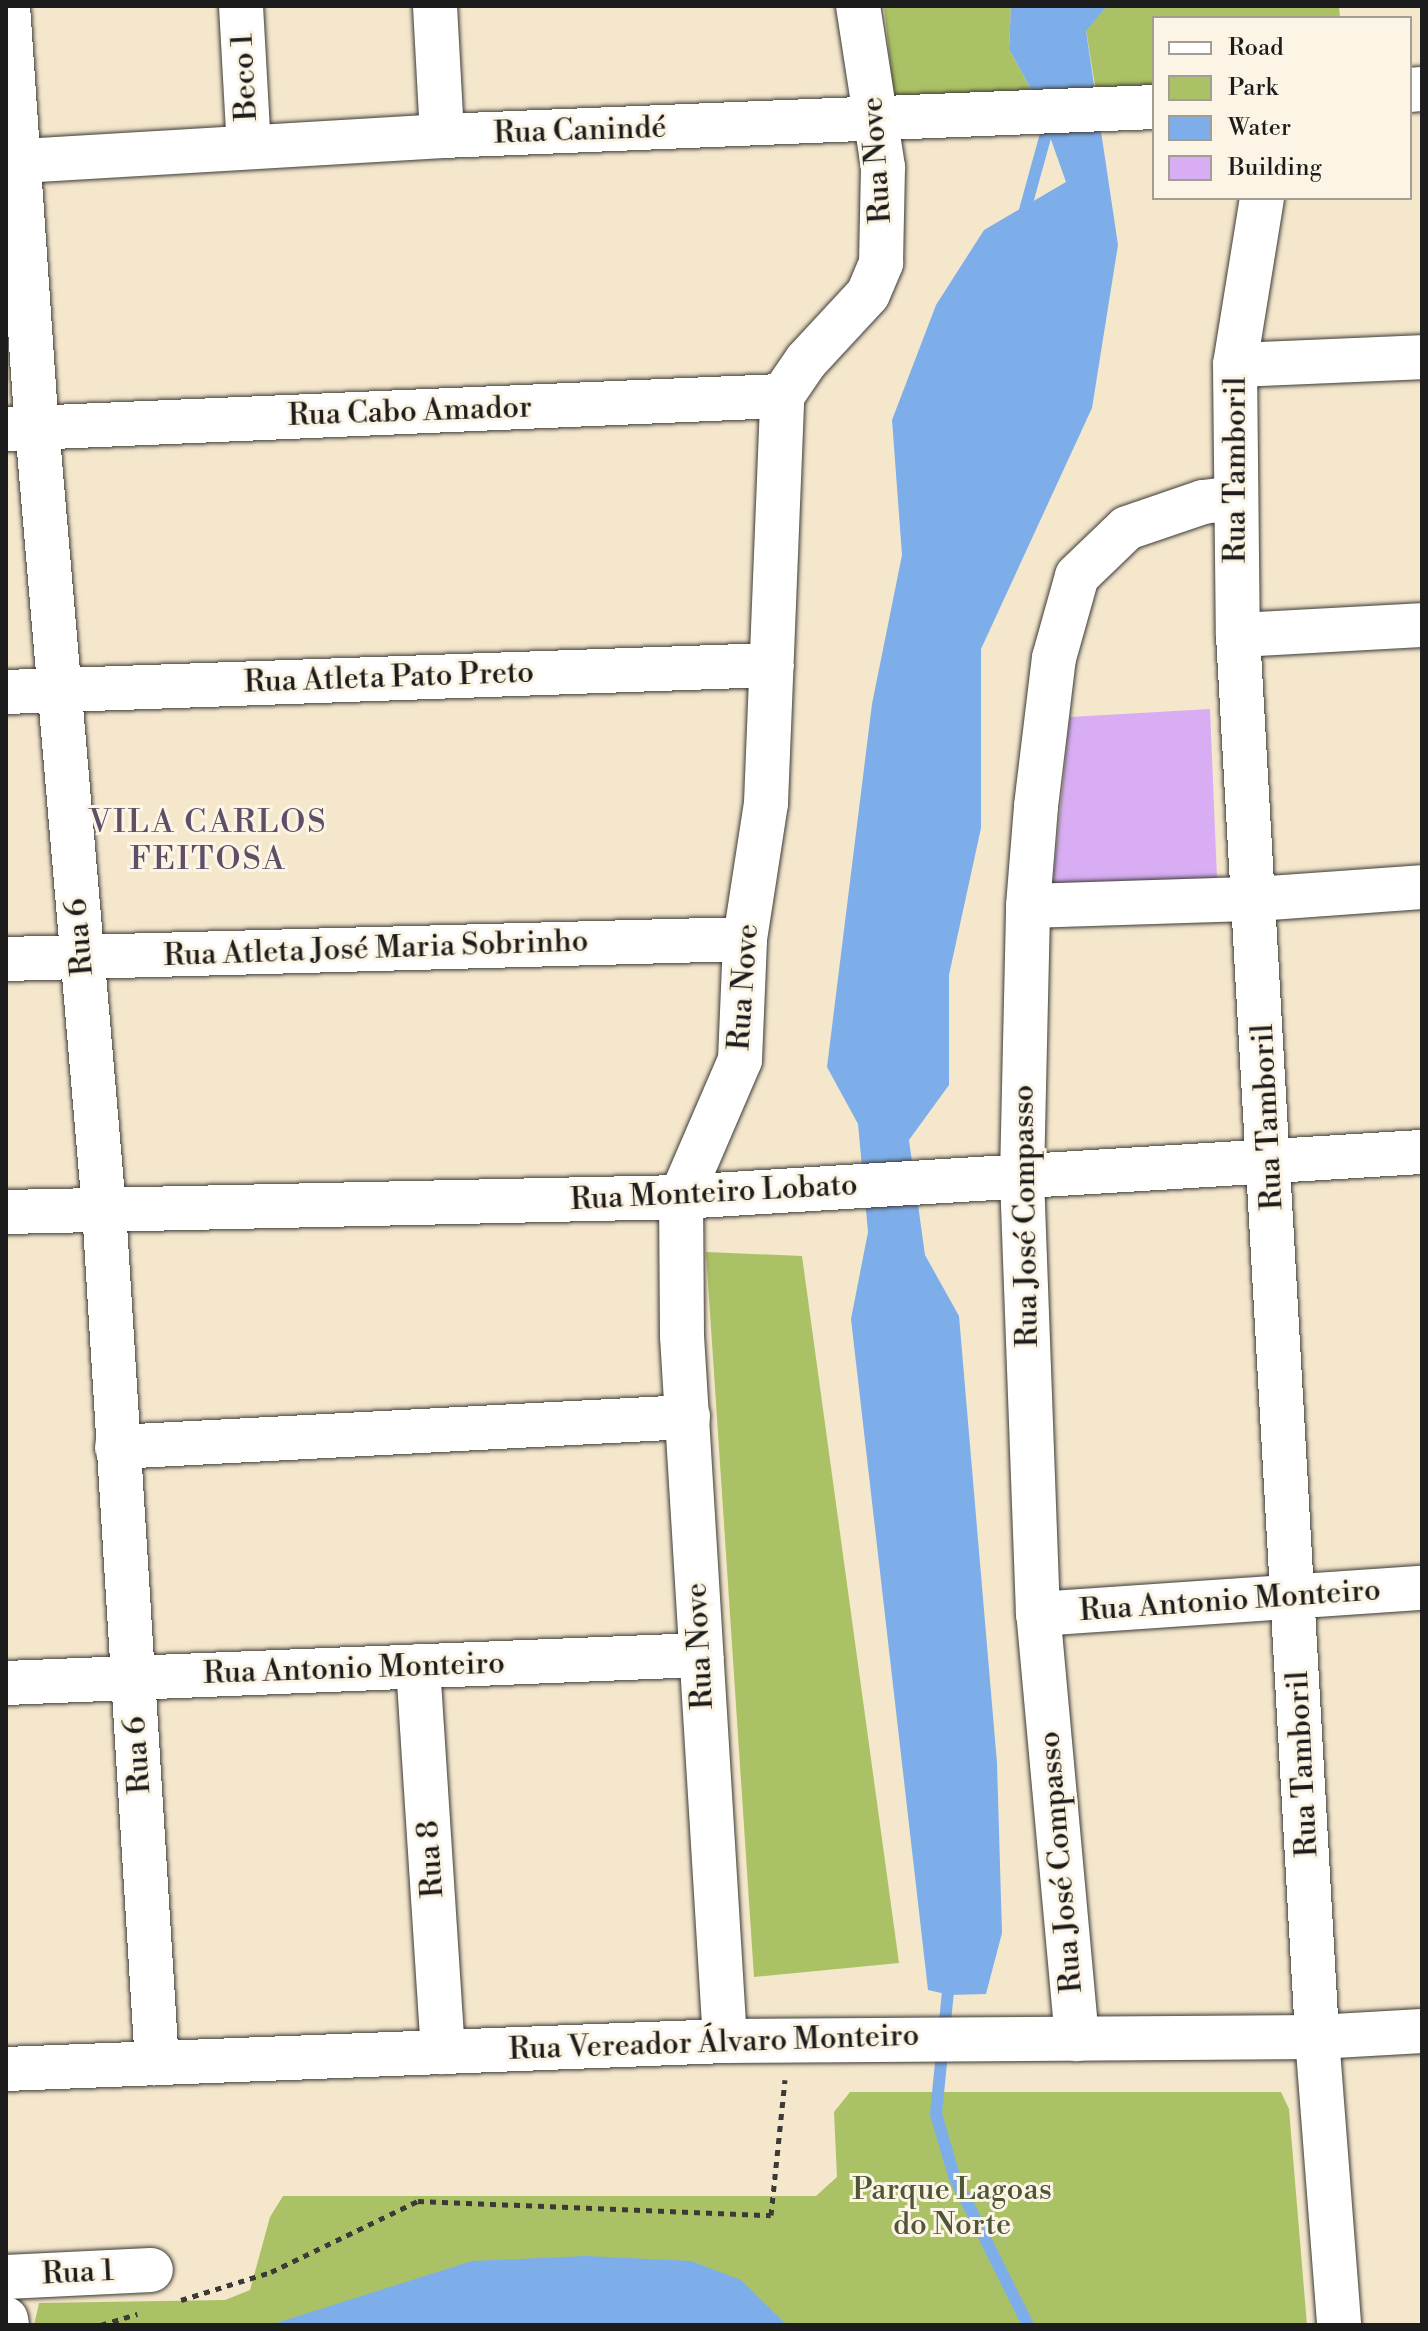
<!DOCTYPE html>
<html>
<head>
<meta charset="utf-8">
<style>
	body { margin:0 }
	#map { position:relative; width:1428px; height:2331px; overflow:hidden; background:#f4e7cc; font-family:"Libre Bodoni",serif }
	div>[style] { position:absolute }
	.green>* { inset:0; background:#abc165 }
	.water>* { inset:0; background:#7eaee9 }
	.stream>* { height:12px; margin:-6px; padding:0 6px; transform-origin:6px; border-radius:6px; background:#7eaee9 }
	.building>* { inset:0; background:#d8adf3 }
	.path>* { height:5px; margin-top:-2.5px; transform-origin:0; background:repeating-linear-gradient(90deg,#3c3a36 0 6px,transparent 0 12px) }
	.roads { filter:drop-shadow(0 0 2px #3c3a36) drop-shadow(0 0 2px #3c3a36) }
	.minor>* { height:44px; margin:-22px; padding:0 22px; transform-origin:22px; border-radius:22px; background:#fff }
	span { translate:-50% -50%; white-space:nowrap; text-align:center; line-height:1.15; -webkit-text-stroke:6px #fcf5e5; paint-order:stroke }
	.street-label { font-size:30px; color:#1c1c1c }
	.park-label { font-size:30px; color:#4e5636 }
	.neighbourhood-label { font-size:32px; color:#5e4f67; letter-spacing:2px }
	.frame { position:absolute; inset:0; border:8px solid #1c1c1c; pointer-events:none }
	.legend { position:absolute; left:1152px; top:16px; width:260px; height:184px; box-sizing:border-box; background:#fcf5e5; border:2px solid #a29e95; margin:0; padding:10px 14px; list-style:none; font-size:24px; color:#1c1c1c }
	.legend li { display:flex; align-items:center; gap:16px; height:40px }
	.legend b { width:40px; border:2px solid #a29e95 }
</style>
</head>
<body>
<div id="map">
	<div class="green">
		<i style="clip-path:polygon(884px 6px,1011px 6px,1009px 49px,1037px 100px,895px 107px)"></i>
		<i style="clip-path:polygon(1107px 6px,1339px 6px,1340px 18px,1154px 18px,1154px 94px,1097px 98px,1086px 30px)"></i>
		<i style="clip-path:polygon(706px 1252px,802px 1256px,899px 1963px,754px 1977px)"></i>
		<i style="clip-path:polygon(850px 2092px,1281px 2092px,1289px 2109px,1307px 2325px,34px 2325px,39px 2303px,225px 2300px,250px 2290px,270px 2217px,283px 2196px,816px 2196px,837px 2177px,834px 2112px)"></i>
	</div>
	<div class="water">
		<i style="clip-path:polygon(1011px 6px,1107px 6px,1086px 31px,1118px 245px,1092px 408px,981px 649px,981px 828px,949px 975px,949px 1085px,909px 1140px,925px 1255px,959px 1316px,997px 1763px,1002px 1933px,986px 1994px,950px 1995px,928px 1990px,851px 1319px,868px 1232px,858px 1124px,827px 1067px,872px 704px,902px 555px,892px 420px,936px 305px,984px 230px,1066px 182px,1037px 100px,1009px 49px)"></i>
		<i style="clip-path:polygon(586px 2256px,691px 2261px,741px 2280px,787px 2325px,270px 2325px,472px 2261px)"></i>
	</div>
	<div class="stream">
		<i style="left:1022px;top:221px;width:106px;rotate:-74.6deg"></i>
		<i style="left:949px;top:1981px;width:134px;rotate:95.6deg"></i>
		<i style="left:936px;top:2114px;width:65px;rotate:73.8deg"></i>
		<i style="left:954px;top:2176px;width:166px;rotate:63.6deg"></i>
	</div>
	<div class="building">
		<i style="clip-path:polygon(1210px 709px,1217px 879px,1052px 890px,1070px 717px)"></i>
	</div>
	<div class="path">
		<i style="left:181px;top:2300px;width:94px;rotate:-17.3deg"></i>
		<i style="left:271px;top:2272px;width:163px;rotate:-25.8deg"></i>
		<i style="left:418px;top:2201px;width:353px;rotate:2.3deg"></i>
		<i style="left:771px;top:2215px;width:136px;rotate:-84.1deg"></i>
		<i style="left:101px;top:2325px;width:38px;rotate:-17deg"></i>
	</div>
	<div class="roads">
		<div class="minor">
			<i style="left:8px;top:6px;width:422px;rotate:86.1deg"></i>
			<i style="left:37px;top:427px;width:785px;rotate:85.1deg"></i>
			<i style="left:104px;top:1209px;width:856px;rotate:86.45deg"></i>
			<i style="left:241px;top:6px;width:141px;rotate:86.8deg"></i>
			<i style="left:435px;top:6px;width:130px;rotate:86.9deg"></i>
			<i style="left:1410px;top:90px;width:12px;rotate:-5deg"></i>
			<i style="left:6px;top:162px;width:437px;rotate:-3.4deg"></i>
			<i style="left:442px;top:136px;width:713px;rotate:-2.33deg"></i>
			<i style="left:1262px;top:198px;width:169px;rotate:99.2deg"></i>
			<i style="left:1235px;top:365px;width:270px;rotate:89.4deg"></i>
			<i style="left:1238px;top:635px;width:1404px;rotate:86.77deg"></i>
			<i style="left:1317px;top:2037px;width:289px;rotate:85.6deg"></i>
			<i style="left:1235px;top:365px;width:187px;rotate:-2.4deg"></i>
			<i style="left:6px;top:429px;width:777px;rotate:-2.44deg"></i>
			<i style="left:1238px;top:635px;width:184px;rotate:-3.1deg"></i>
			<i style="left:6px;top:692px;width:766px;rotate:-2.02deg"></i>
			<i style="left:1028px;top:906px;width:228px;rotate:-1.8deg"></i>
			<i style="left:1256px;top:899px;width:166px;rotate:-4.1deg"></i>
			<i style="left:6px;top:959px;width:739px;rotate:-1.55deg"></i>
			<i style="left:6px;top:1212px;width:675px;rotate:-1.27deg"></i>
			<i style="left:681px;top:1197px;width:742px;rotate:-3.48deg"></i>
			<i style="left:117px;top:1447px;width:572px;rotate:-3.01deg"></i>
			<i style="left:1038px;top:1614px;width:385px;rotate:-3.9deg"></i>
			<i style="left:418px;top:1666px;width:387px;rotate:86.3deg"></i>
			<i style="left:6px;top:1683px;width:696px;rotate:-2.31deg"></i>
			<i style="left:1077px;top:2039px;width:427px;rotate:-95.2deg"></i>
			<i style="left:1038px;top:1614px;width:438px;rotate:-92.1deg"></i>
			<i style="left:1022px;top:1176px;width:270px;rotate:-88.7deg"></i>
			<i style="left:1028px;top:906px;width:100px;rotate:-85.4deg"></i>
			<i style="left:1036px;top:806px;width:149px;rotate:-83.1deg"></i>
			<i style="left:1054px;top:658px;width:85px;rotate:-74.3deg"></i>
			<i style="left:1077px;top:576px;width:69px;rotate:-43.8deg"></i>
			<i style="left:1127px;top:528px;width:80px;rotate:-18.9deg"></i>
			<i style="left:1203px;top:502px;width:31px;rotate:-7deg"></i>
			<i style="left:725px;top:2041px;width:706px;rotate:-93.49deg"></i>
			<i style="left:682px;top:1336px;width:139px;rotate:-90.4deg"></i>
			<i style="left:681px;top:1197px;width:149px;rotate:-66.7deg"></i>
			<i style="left:740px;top:1060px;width:121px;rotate:-87.6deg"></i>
			<i style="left:745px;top:939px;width:138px;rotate:-81.2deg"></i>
			<i style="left:766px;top:803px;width:407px;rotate:-87.7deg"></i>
			<i style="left:782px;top:396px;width:42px;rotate:-55.6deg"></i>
			<i style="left:806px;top:361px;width:91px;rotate:-47.2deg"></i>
			<i style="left:868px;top:294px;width:34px;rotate:-67deg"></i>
			<i style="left:881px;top:263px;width:96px;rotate:-88.8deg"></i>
			<i style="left:883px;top:167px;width:163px;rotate:-98.8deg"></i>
			<i style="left:6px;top:2069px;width:720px;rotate:-2.23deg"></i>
			<i style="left:725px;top:2041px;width:592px;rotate:-0.39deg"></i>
			<i style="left:1317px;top:2037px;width:105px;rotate:-3.3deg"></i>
			<i style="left:6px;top:2277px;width:145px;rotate:-2.8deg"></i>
			<i style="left:6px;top:2319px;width:6px;rotate:81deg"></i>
		</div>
	</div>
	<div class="street-label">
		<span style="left:245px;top:77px;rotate:-93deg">Beco 1</span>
		<span style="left:580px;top:131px;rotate:-2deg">Rua Canindé</span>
		<span style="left:877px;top:160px;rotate:-94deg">Rua Nove</span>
		<span style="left:410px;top:412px;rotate:-2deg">Rua Cabo Amador</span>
		<span style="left:1236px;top:470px;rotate:-90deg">Rua Tamboril</span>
		<span style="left:389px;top:678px;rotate:-2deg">Rua Atleta Pato Preto</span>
		<span style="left:80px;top:937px;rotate:-95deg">Rua 6</span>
		<span style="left:376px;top:949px;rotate:-2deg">Rua Atleta José Maria Sobrinho</span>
		<span style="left:744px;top:987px;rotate:-86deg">Rua Nove</span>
		<span style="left:1268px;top:1117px;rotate:-93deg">Rua Tamboril</span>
		<span style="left:714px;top:1193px;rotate:-3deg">Rua Monteiro Lobato</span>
		<span style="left:1026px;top:1216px;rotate:-91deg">Rua José Compasso</span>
		<span style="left:1230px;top:1601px;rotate:-4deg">Rua Antonio Monteiro</span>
		<span style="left:700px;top:1646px;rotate:-93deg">Rua Nove</span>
		<span style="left:354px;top:1669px;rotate:-2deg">Rua Antonio Monteiro</span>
		<span style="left:138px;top:1755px;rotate:-94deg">Rua 6</span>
		<span style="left:1303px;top:1764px;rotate:-93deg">Rua Tamboril</span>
		<span style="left:431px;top:1859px;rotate:-94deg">Rua 8</span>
		<span style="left:1061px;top:1862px;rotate:-95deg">Rua José Compasso</span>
		<span style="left:714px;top:2043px;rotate:-2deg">Rua Vereador Álvaro Monteiro</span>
		<span style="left:78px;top:2273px;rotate:-3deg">Rua 1</span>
	</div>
	<div class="park-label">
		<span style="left:952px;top:2207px">Parque Lagoas<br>do Norte</span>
	</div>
	<div class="neighbourhood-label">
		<span style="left:208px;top:841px">VILA CARLOS<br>FEITOSA</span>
	</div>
	<div class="frame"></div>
	<ul class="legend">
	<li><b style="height:10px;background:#fff"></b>Road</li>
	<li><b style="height:22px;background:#abc165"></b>Park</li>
	<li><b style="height:22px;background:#7eaee9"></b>Water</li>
	<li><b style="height:22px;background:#d8adf3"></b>Building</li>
	</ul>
</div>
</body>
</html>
